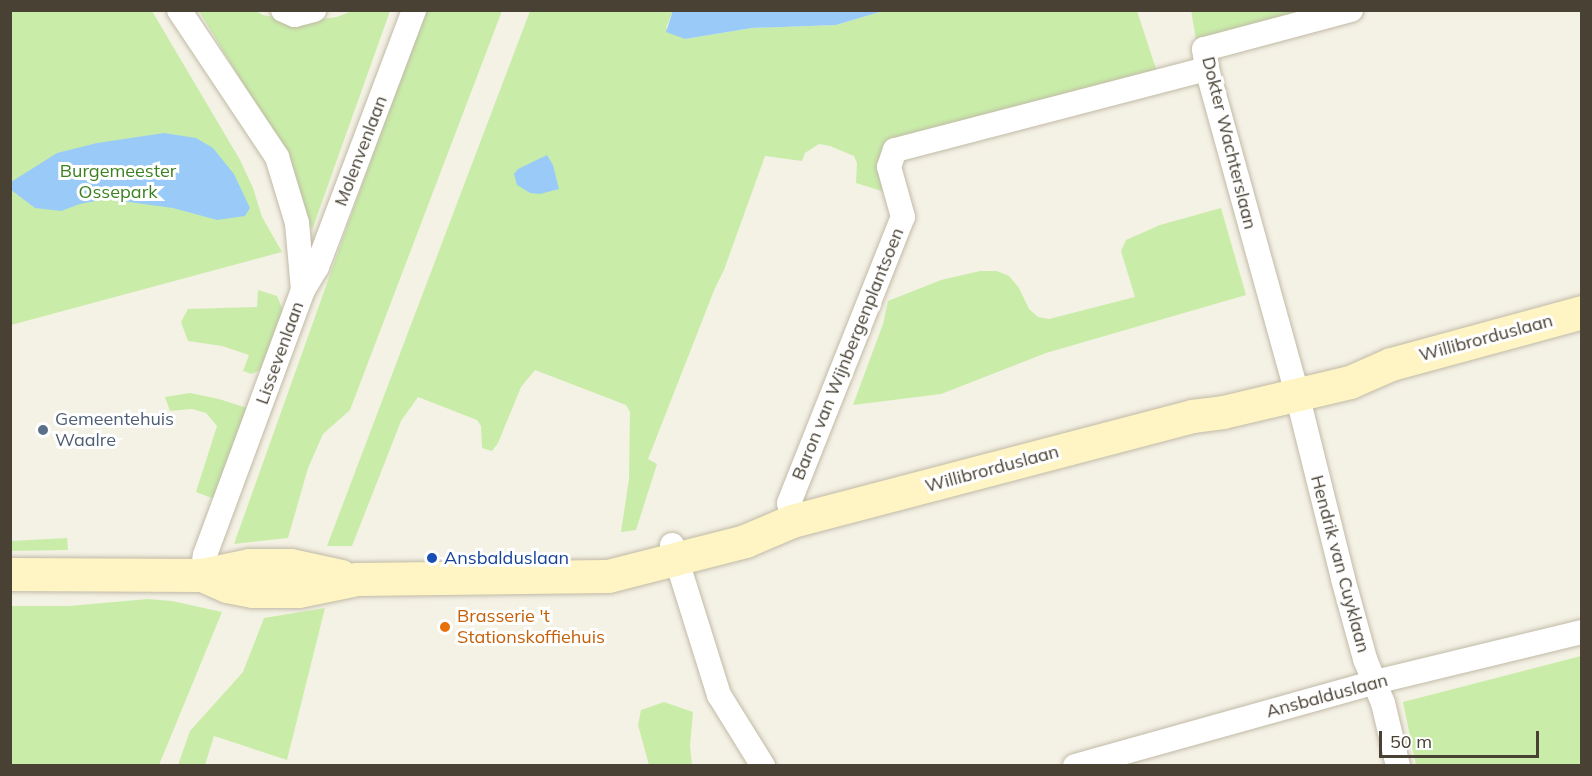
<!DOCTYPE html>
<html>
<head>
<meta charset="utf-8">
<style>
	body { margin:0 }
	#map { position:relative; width:1592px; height:776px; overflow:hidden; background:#f4f1e5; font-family:Mulish,sans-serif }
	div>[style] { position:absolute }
	.green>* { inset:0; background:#c9eda9 }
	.water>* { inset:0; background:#9acbf8 }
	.roads { filter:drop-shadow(0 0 2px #c1baa6) drop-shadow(0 0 2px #c1baa6) }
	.minor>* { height:24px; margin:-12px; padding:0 12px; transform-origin:12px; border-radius:12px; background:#fff }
	.secondary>* { height:33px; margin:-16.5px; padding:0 16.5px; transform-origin:16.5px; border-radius:16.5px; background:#fff5c4 }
	.dots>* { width:16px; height:16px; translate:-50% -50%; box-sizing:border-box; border:3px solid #fff; border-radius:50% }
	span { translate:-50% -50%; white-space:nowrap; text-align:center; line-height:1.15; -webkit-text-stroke:6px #fff; paint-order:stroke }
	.street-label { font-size:18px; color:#484134 }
	.park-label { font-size:18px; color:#3d8021 }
	.service-label { font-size:18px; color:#4e5e75 }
	.left { translate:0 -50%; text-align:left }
	.transit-label { font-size:18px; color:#164399 }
	.food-label { font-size:18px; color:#c56008 }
	.frame { position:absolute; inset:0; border:12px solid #484134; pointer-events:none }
	.scale { position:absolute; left:1379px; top:731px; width:160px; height:27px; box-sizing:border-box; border:3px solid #484134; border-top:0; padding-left:8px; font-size:18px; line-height:21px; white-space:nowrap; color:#484134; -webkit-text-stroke:4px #fff; paint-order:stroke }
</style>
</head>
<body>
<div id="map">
	<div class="green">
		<i style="clip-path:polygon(1191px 10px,1334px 11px,1197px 45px)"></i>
		<i style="clip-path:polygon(11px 11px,152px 11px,240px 160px,253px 188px,262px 217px,282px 252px,11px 325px)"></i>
		<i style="clip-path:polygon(199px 11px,256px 11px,263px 15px,298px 22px,337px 17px,352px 11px,390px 11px,312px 230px,273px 133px)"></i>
		<i style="clip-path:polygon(424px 11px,502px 11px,350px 410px,323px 434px,308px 468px,288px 538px,234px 544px)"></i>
		<i style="clip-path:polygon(530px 11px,673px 11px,666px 28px,685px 39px,752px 28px,836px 25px,883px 11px,1137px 11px,1159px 78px,907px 143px,891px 194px,856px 183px,857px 163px,854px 156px,830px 146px,819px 144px,805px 153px,802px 161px,765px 156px,724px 270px,715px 288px,648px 459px,657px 464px,636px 530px,621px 532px,629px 479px,630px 412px,626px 405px,535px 370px,521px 387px,498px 443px,492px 451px,482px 448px,481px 426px,477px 420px,418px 397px,401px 421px,352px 546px,327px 546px)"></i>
		<i style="clip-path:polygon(1221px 208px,1246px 295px,1046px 353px,941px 394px,853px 405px,883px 324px,888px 301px,941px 280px,980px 271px,997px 271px,1009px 276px,1019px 288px,1029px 309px,1038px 317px,1049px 319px,1135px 297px,1121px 251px,1126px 240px,1160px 225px)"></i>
		<i style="clip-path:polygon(258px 290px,277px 296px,286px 317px,268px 365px,252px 374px,243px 371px,249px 355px,222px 346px,188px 341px,181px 322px,188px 309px,257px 307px)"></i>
		<i style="clip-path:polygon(190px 393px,219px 399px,247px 408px,217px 500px,196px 492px,217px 426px,206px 413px,192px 409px,170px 411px,165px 397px)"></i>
		<i style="clip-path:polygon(67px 538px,68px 550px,11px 551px,11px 541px)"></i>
		<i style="clip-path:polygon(148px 599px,172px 601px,222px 612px,159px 765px,11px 765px,11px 606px,69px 606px)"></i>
		<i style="clip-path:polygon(325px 608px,287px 760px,214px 736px,205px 765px,178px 765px,190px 731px,243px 672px,264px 618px)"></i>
		<i style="clip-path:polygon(1581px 656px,1581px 765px,1416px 765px,1403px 702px)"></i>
		<i style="clip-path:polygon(664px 702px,693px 712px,690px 746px,692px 765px,649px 765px,638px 725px,641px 710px)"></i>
	</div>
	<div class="water">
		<i style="clip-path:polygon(673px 10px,883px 10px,883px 11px,836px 25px,752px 28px,685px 39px,666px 32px)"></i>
		<i style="clip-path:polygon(164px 133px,196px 138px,213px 148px,234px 174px,250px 208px,245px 216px,217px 220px,173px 208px,106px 199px,80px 204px,61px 211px,35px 208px,11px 190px,11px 182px,57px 153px,97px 143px)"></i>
		<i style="clip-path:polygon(547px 155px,553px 165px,559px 189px,540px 194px,530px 193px,517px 185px,514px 174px,518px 169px)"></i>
	</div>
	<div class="roads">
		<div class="minor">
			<i style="left:179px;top:10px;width:177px;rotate:56.3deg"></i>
			<i style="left:277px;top:157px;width:69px;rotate:73.1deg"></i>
			<i style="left:297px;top:223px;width:67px;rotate:84.9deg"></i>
			<i style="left:303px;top:290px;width:283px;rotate:110.3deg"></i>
			<i style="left:205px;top:555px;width:20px;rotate:99deg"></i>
			<i style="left:283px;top:10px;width:13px;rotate:23deg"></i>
			<i style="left:295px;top:15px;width:20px;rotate:-15deg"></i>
			<i style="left:1351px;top:10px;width:152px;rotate:165.1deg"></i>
			<i style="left:1204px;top:49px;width:20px;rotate:81deg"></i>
			<i style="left:1207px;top:69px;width:325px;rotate:74.5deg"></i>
			<i style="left:1294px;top:382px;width:203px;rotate:76deg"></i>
			<i style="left:1343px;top:579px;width:83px;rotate:74.6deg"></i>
			<i style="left:1365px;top:659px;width:48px;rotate:67.8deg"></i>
			<i style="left:1383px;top:703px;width:65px;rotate:76.6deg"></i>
			<i style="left:303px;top:290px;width:27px;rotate:-59deg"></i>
			<i style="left:317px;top:267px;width:275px;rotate:-69.3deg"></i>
			<i style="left:792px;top:521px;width:18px;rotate:-99deg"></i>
			<i style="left:789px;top:503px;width:308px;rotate:-68.3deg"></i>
			<i style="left:903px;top:217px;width:52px;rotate:-105.6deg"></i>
			<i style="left:889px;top:167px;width:18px;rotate:-71deg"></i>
			<i style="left:895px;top:150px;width:322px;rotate:-14.6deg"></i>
			<i style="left:672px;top:545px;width:157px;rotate:72.6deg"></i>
			<i style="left:719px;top:695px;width:84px;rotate:58.2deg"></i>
			<i style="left:1075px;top:766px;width:312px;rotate:-15.6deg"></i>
			<i style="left:1375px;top:682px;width:213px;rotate:-13.6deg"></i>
		</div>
		<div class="secondary">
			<i style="left:10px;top:574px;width:192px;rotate:0.3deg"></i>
			<i style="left:202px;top:575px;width:48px;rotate:-12deg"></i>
			<i style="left:249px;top:565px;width:41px"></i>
			<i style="left:290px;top:565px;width:52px;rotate:12.2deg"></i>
			<i style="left:202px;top:575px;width:27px;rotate:24deg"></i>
			<i style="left:227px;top:586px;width:26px;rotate:11deg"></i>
			<i style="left:253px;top:591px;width:45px"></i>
			<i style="left:298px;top:591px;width:60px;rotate:-11.5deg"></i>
			<i style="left:357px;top:579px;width:251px;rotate:-0.7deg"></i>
			<i style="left:608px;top:576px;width:141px;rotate:-14.3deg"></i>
			<i style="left:745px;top:541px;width:51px;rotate:-23.1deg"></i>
			<i style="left:792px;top:521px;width:414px;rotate:-14.7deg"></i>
			<i style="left:1192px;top:416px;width:31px;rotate:-7deg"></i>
			<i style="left:1223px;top:412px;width:130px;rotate:-13.3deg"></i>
			<i style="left:1350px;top:382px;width:45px;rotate:-23.7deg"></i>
			<i style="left:1391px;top:364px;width:198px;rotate:-15.2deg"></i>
		</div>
	</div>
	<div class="dots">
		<i style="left:43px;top:430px;background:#5c6f8a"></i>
		<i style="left:432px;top:558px;background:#1a4fb4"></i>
		<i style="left:445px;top:627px;background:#e8710a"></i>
	</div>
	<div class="street-label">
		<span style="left:1229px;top:143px;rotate:76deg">Dokter Wachterslaan</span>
		<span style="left:361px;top:151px;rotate:-69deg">Molenvenlaan</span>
		<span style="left:1486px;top:338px;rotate:-15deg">Willibrorduslaan</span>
		<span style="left:280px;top:353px;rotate:-70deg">Lissevenlaan</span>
		<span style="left:848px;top:354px;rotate:-68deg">Baron van Wijnbergenplantsoen</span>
		<span style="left:992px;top:469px;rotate:-15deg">Willibrorduslaan</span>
		<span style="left:1340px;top:564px;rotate:75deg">Hendrik van Cuyklaan</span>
		<span style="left:1327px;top:696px;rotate:-15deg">Ansbalduslaan</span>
	</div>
	<div class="park-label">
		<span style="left:118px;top:182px">Burgemeester<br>Ossepark</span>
	</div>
	<div class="service-label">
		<span class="left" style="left:55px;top:430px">Gemeentehuis<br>Waalre</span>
	</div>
	<div class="transit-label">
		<span class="left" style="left:444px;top:558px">Ansbalduslaan</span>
	</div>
	<div class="food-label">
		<span class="left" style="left:457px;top:627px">Brasserie 't<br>Stationskoffiehuis</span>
	</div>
	<div class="frame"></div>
	<div class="scale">50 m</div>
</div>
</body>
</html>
